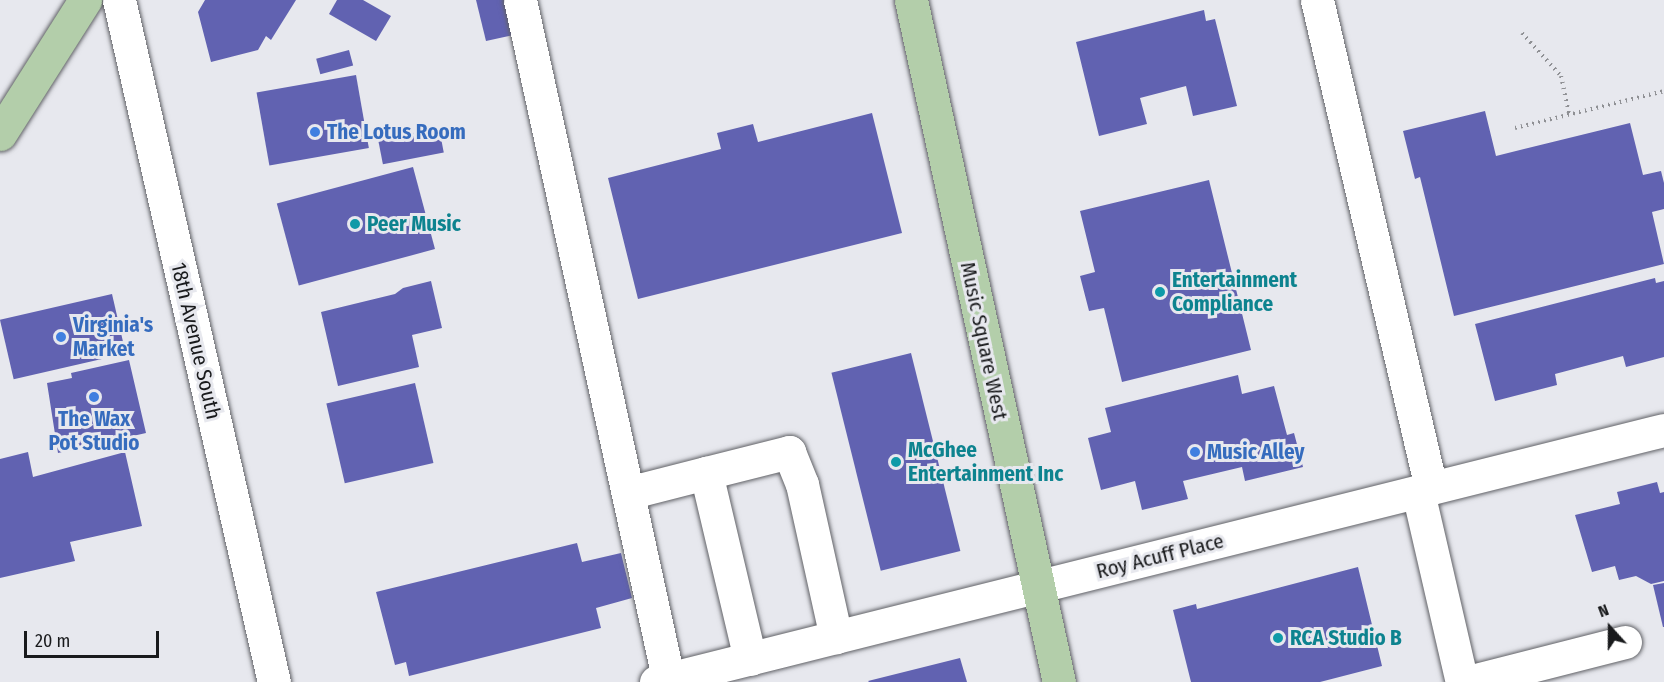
<!DOCTYPE html>
<html>
<head>
<meta charset="utf-8">
<style>
	body { margin:0 }
	#map { position:relative; width:1664px; height:682px; overflow:hidden; background:#e7e8ee; font-family:"Fira Sans Condensed",sans-serif }
	div>[style] { position:absolute }
	.building>* { inset:0; background:#6162b1; transform-origin:0 0 }
	.path>* { height:4px; margin-top:-2px; transform-origin:0; background:repeating-linear-gradient(90deg,#8f9094 0 1.5px,transparent 0 6px) }
	.roads { filter:drop-shadow(0 0 2px #616267) drop-shadow(0 0 2px #616267) }
	.minor>* { height:33px; margin:-16.5px; padding:0 16.5px; transform-origin:16.5px; border-radius:16.5px; background:#fff }
	.major>* { height:33px; margin:-16.5px; padding:0 16.5px; transform-origin:16.5px; border-radius:16.5px; background:#b3ceaa }
	.dots>* { width:16px; height:16px; translate:-50% -50%; box-sizing:border-box; border:3px solid #e7e8ee; border-radius:50% }
	span { translate:-50% -50%; white-space:nowrap; text-align:center; line-height:1.15; -webkit-text-stroke:6px #e7e8ee; paint-order:stroke }
	.shop-label { font-size:21px; color:#366cbe; font-weight:700 }
	.left { translate:0 -50%; text-align:left }
	.culture-label { font-size:21px; color:#0d838f; font-weight:700 }
	.street-label { font-size:21px; color:#191a1c }
	.north { position:absolute; left:1580px; top:598px; width:60px; height:60px; -webkit-text-stroke:4px #e7e8ee; paint-order:stroke; rotate:339deg; font-size:16px; font-weight:700; line-height:24px; text-align:center; color:#191a1c }
	.north::after { content:''; display:block; margin:auto; width:21px; height:27px; background:#191a1c; clip-path:polygon(50% 0,100% 100%,50% 72%,0 100%) }
	.scale { position:absolute; left:24px; top:631px; width:135px; height:27px; box-sizing:border-box; border:3px solid #191a1c; border-top:0; padding-left:8px; font-size:18px; line-height:21px; white-space:nowrap; color:#191a1c; -webkit-text-stroke:4px #e7e8ee; paint-order:stroke }
</style>
</head>
<body>
<div id="map">
	<div class="building">
		<i style="clip-path:polygon(205px 0,296px 0,271px 40px,266px 36px,258px 50px,211px 62px,198px 12px)"></i>
		<i style="clip-path:polygon(337px 0,363px 0,391px 16px,376px 41px,329px 14px)"></i>
		<i style="clip-path:polygon(476px 0,510px 0,518px 34px,486px 41px)"></i>
		<i style="clip-path:polygon(1204px 10px,1206px 21px,1215px 19px,1237px 106px,1193px 116px,1186px 86px,1140px 98px,1147px 124px,1099px 136px,1076px 42px)"></i>
		<i style="left:349px;top:50px;width:16px;height:34px;rotate:75deg"></i>
		<i style="left:356px;top:75px;width:74px;height:101px;rotate:80deg"></i>
		<i style="clip-path:polygon(1485px 111px,1496px 156px,1630px 123px,1643px 175px,1661px 171px,1664px 183px,1664px 209px,1652px 212px,1664px 264px,1454px 316px,1420px 177px,1415px 179px,1403px 131px)"></i>
		<i style="clip-path:polygon(872px 113px,902px 233px,638px 299px,608px 178px,721px 149px,717px 133px,753px 124px,758px 142px)"></i>
		<i style="left:439px;top:128px;width:25px;height:62px;rotate:79deg"></i>
		<i style="left:413px;top:167px;width:85px;height:141px;rotate:75deg"></i>
		<i style="clip-path:polygon(1209px 180px,1251px 350px,1122px 382px,1104px 308px,1089px 311px,1080px 276px,1095px 272px,1080px 211px)"></i>
		<i style="clip-path:polygon(1655px 278px,1656px 283px,1664px 281px,1664px 357px,1626px 367px,1623px 356px,1555px 374px,1557px 385px,1495px 401px,1475px 324px)"></i>
		<i style="clip-path:polygon(431px 281px,442px 328px,412px 335px,419px 367px,338px 386px,321px 312px,395px 294px,403px 288px)"></i>
		<i style="left:112px;top:294px;width:61px;height:115px;rotate:77deg"></i>
		<i style="left:911px;top:353px;width:204px;height:82px;rotate:76deg"></i>
		<i style="clip-path:polygon(129px 360px,146px 433px,58px 453px,47px 383px,72px 378px,71px 373px)"></i>
		<i style="clip-path:polygon(1238px 375px,1242px 394px,1274px 386px,1287px 435px,1294px 433px,1303px 467px,1245px 481px,1242px 467px,1183px 481px,1188px 499px,1142px 510px,1135px 481px,1101px 490px,1088px 438px,1111px 432px,1105px 408px)"></i>
		<i style="left:415px;top:383px;width:82px;height:91px;rotate:77deg"></i>
		<i style="clip-path:polygon(28px 452px,33px 477px,125px 452px,142px 526px,70px 542px,75px 561px,0 578px,0 459px)"></i>
		<i style="clip-path:polygon(1657px 482px,1660px 493px,1664px 492px,1664px 581px,1651px 584px,1636px 576px,1619px 580px,1615px 566px,1592px 572px,1575px 515px,1620px 504px,1617px 492px)"></i>
		<i style="clip-path:polygon(577px 543px,582px 562px,621px 553px,632px 598px,596px 608px,601px 628px,409px 676px,406px 662px,395px 665px,376px 592px)"></i>
		<i style="clip-path:polygon(1358px 567px,1382px 666px,1320px 682px,1191px 682px,1173px 610px,1196px 604px,1197px 609px)"></i>
		<i style="clip-path:polygon(1664px 583px,1664px 627px,1663px 627px,1653px 585px)"></i>
		<i style="clip-path:polygon(960px 658px,967px 682px,869px 682px,868px 681px)"></i>
	</div>
	<div class="path">
		<i style="left:1522px;top:33px;width:58px;rotate:47.8deg"></i>
		<i style="left:1561px;top:76px;width:40px;rotate:78deg"></i>
		<i style="left:1515px;top:128px;width:154px;rotate:-13.9deg"></i>
	</div>
	<div class="roads">
		<div class="minor">
			<i style="left:119px;top:0;width:699px;rotate:77.2deg"></i>
			<i style="left:520px;top:0;width:698px;rotate:77.68deg"></i>
			<i style="left:1317px;top:0;width:501px;rotate:76.85deg"></i>
			<i style="left:1418px;top:492px;width:195px;rotate:77deg"></i>
			<i style="left:628px;top:493px;width:81px;rotate:-14.4deg"></i>
			<i style="left:750px;top:659px;width:191px;rotate:-103.3deg"></i>
			<i style="left:706px;top:473px;width:86px;rotate:-14.2deg"></i>
			<i style="left:789px;top:452px;width:35px;rotate:68deg"></i>
			<i style="left:802px;top:484px;width:157px;rotate:77.5deg"></i>
			<i style="left:656px;top:682px;width:1039px;rotate:-14.04deg"></i>
			<i style="left:1468px;top:682px;width:162px;rotate:-14.3deg"></i>
		</div>
		<div class="major">
			<i style="left:911px;top:0;width:698px;rotate:77.76deg"></i>
			<i style="left:0;top:134px;width:159px;rotate:-57.6deg"></i>
		</div>
	</div>
	<div class="dots">
		<i style="left:315px;top:132px;background:#3f7fe0"></i>
		<i style="left:355px;top:224px;background:#0f9aa8"></i>
		<i style="left:1160px;top:292px;background:#0f9aa8"></i>
		<i style="left:61px;top:337px;background:#3f7fe0"></i>
		<i style="left:94px;top:397px;background:#3f7fe0"></i>
		<i style="left:1195px;top:452px;background:#3f7fe0"></i>
		<i style="left:896px;top:462px;background:#0f9aa8"></i>
		<i style="left:1278px;top:638px;background:#0f9aa8"></i>
	</div>
	<div class="shop-label">
		<span class="left" style="left:327px;top:132px">The Lotus Room</span>
		<span class="left" style="left:73px;top:337px">Virginia's<br>Market</span>
		<span style="left:94px;top:431px">The Wax<br>Pot Studio</span>
		<span class="left" style="left:1207px;top:452px">Music Alley</span>
	</div>
	<div class="culture-label">
		<span class="left" style="left:367px;top:224px">Peer Music</span>
		<span class="left" style="left:1172px;top:292px">Entertainment<br>Compliance</span>
		<span class="left" style="left:908px;top:462px">McGhee<br>Entertainment Inc</span>
		<span class="left" style="left:1290px;top:638px">RCA Studio B</span>
	</div>
	<div class="street-label">
		<span style="left:196px;top:341px;rotate:77deg">18th Avenue South</span>
		<span style="left:984px;top:341px;rotate:78deg">Music Square West</span>
		<span style="left:1160px;top:556px;rotate:-14deg">Roy Acuff Place</span>
	</div>
	<div class="north">N</div>
	<div class="scale">20 m</div>
</div>
</body>
</html>
